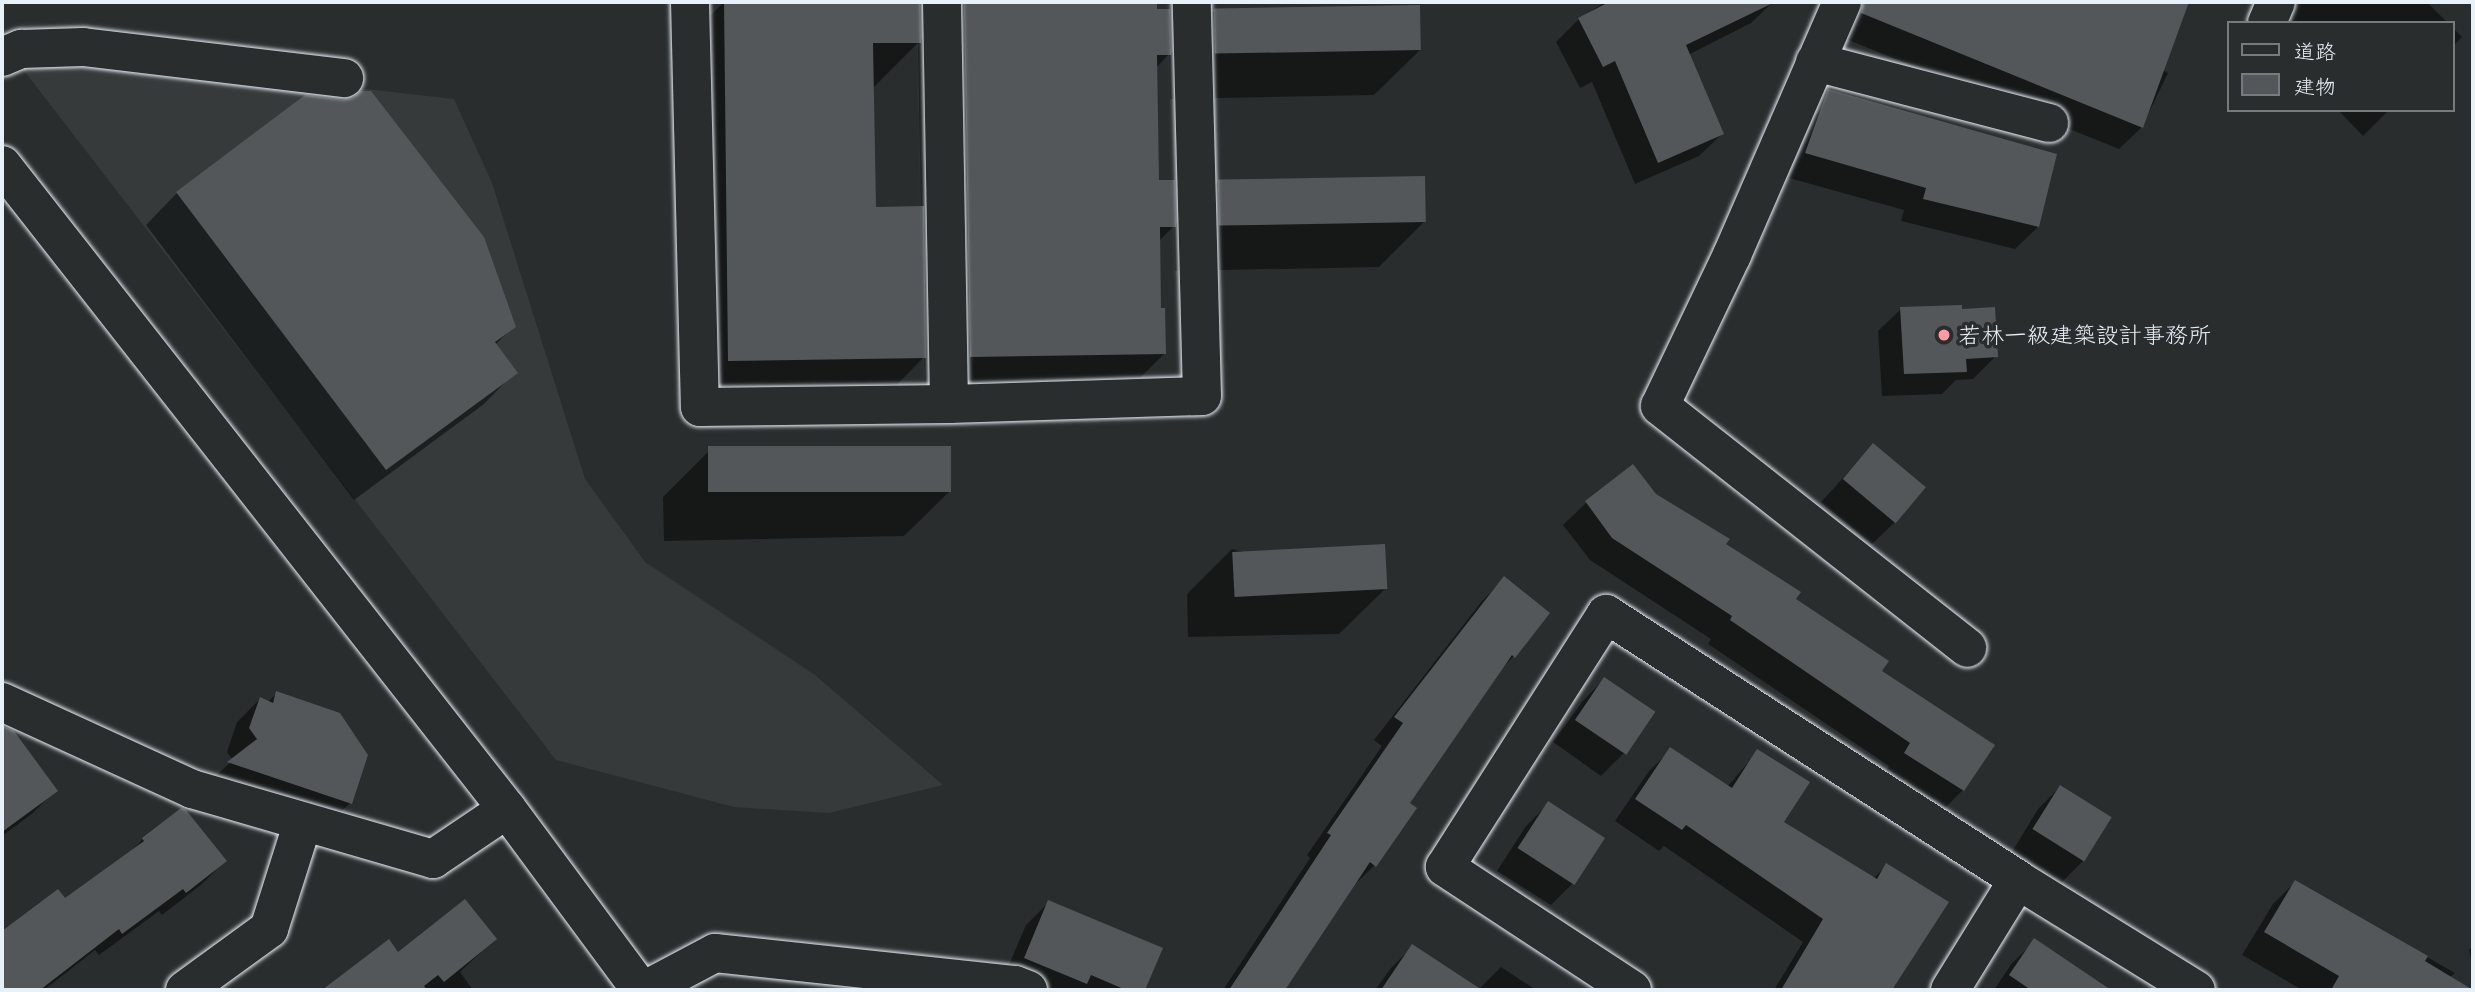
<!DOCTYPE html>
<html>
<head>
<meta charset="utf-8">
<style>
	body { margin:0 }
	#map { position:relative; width:2475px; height:992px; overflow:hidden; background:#2a2d2e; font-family:Delius,"Klee One",sans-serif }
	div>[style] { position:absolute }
	.built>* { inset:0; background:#363a3b }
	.shadow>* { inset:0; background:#0007 }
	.building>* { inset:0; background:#535759; transform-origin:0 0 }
	.roads { filter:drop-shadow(0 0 2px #e8f1f8) drop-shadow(0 0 2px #e8f1f8) }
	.minor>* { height:38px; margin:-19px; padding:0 19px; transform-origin:19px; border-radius:19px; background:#2a2d2e }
	.dots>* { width:19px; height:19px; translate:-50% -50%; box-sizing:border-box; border:4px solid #2a2d2e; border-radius:50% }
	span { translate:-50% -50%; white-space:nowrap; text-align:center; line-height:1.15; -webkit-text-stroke:7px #2a2d2e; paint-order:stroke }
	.poi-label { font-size:23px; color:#e8f1f8 }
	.left { translate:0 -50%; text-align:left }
	.frame { position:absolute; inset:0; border:4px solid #e8f1f8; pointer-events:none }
	.legend { position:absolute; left:2227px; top:21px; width:228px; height:91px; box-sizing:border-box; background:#2a2d2e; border:2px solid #767b7f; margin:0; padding:9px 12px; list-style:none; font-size:21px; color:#e8f1f8 }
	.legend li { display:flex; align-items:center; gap:14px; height:35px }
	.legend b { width:35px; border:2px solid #767b7f }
</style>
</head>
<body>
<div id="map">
	<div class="built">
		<i style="clip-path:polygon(74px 56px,454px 99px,492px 183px,585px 479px,645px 562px,815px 675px,943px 785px,829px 813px,734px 807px,556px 760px,22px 68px)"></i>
	</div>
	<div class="shadow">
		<i style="clip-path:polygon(evenodd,724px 2px,920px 2px,919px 42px,959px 2px,1155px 2px,1155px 11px,1169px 11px,1170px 55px,1215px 10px,1420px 50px,1374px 95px,1170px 99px,1169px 54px,1156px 68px,1157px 182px,1174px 226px,1219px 181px,1424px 222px,1379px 267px,1175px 271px,1174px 226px,1158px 242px,1159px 310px,1164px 354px,1119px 399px,925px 402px,924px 357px,879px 403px,684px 406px,679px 47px,724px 2px,918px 43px,921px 208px,874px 208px,874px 87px,918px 43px)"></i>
		<i style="clip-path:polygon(1605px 2px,1773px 2px,1751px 23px,1688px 55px,1722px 134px,1699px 156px,1635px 184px,1592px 82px,1580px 88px,1556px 42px,1579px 19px)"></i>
		<i style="clip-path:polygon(1861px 2px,2188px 2px,2163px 70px,2168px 73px,2142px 127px,2119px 149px,1846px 39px)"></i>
		<i style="clip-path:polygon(2261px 2px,2427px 2px,2448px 23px,2281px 23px)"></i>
		<i style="clip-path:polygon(2452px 27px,2462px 37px,2452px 47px)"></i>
		<i style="clip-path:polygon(1837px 93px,2038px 227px,2015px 249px,1901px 221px,1904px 210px,1789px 178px,1815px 116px)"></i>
		<i style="clip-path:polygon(2338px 110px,2389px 110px,2363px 136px)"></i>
		<i style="clip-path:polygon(177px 193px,514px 326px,495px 345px,515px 372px,484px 404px,354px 500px,146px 225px)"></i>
		<i style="clip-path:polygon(1901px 309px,1961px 310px,1996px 356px,1973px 379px,1956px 380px,1942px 394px,1882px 396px,1878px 331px)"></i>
		<i style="clip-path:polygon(1873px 445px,1895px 522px,1872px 544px,1821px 502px)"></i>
		<i style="clip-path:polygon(709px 451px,950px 491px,904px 536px,664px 541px,663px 497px)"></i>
		<i style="clip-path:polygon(1632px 467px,1655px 495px,1724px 545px,1879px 672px,1993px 745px,1963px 790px,1940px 813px,1883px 776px,1889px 766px,1708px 644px,1711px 639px,1590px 560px,1563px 525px,1586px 503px)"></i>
		<i style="clip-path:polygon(1232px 549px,1385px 589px,1339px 634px,1188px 637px,1187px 594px)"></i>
		<i style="clip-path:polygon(1504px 579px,1514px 656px,1498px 672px,1407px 803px,1375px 865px,1352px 887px,1283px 990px,1223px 990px,1310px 858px,1307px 855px,1382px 746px,1374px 740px,1482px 601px)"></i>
		<i style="clip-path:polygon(1604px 679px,1653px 712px,1624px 753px,1601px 776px,1553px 742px,1582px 702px)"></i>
		<i style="clip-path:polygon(277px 693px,350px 803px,327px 825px,206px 785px,233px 760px,227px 752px,237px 722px,260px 699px,268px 702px)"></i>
		<i style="clip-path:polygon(20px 743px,56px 790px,33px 813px,2px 836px,2px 756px)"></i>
		<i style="clip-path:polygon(1671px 750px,1727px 787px,1758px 751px,1782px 823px,1873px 879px,1887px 865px,1884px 990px,1774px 990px,1803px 942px,1664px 846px,1659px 851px,1615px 821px,1649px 771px)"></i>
		<i style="clip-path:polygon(2060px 787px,2110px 818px,2084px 860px,2061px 883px,2012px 852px,2038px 809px)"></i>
		<i style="clip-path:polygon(1549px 803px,1573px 883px,1551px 905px,1497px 871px,1526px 826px)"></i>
		<i style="clip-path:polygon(143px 839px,225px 861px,202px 884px,162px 915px,159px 911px,99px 955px,95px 950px,44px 990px,2px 990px,2px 936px,58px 892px,64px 900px,128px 854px)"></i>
		<i style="clip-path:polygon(2295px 882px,2455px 973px,2450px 977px,2473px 990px,2302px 990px,2242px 955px,2273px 904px)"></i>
		<i style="clip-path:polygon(1049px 902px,1161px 949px,1143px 990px,1025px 990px,1002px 981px,1026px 925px)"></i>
		<i style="clip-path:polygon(495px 939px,460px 972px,473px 990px,323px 990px,388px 942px,398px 954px)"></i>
		<i style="clip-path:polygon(2035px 941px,2090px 979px,2083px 990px,1994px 990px,2012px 963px)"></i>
		<i style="clip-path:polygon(1413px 946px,1457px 976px,1448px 990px,1375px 990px,1391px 968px)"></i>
		<i style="clip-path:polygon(2473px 946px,2473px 970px,2469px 950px)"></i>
		<i style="clip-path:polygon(1501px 967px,1536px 990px,1478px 990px)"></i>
	</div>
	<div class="building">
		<i style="clip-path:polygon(724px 2px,920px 2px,921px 43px,873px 43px,876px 207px,924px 206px,926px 358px,728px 361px)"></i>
		<i style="clip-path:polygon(964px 2px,1157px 2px,1157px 9px,1170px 9px,1171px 55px,1157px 55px,1159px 180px,1175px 180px,1176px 227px,1160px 227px,1161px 308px,1165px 308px,1166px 354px,970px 357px)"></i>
		<i style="clip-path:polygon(1609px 2px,1775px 2px,1686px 45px,1724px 134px,1658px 163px,1615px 61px,1603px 67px,1578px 18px)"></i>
		<i style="clip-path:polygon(1863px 2px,2189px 2px,2143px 128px,1861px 13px)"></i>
		<i style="left:1420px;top:5px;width:45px;height:206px;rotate:89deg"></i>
		<i style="clip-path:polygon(1828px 89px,2057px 154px,2039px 227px,1923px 199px,1926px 188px,1805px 153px)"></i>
		<i style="clip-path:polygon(361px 91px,371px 91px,484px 237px,516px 327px,495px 342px,518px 373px,386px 470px,176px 192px,305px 95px,342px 100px,353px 98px)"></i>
		<i style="left:1425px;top:176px;width:46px;height:207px;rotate:89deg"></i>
		<i style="clip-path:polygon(1962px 305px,1962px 309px,1995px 307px,1998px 357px,1966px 359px,1967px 372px,1904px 374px,1900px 307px)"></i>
		<i style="left:1873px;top:443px;width:69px;height:47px;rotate:40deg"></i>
		<i style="left:951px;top:446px;width:46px;height:243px;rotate:90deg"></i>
		<i style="clip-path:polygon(1633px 464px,1656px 494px,1730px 539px,1726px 544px,1801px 592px,1796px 599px,1889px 661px,1882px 671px,1995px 745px,1964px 791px,1904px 753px,1910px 743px,1730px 620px,1732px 616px,1612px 538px,1585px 501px)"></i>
		<i style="left:1385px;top:544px;width:45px;height:153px;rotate:87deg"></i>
		<i style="clip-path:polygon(1504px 576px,1550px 613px,1515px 658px,1512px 655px,1410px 803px,1417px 808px,1376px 867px,1370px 862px,1285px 990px,1229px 990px,1331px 835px,1327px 833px,1403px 723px,1394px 717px)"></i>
		<i style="left:1604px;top:677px;width:62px;height:52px;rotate:34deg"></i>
		<i style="clip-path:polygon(276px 691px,340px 713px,368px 755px,352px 804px,227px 762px,257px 739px,249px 728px,260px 697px,273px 703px)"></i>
		<i style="clip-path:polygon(2px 726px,14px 731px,58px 791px,2px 832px)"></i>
		<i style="clip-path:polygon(1670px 747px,1732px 788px,1757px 749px,1810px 782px,1784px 822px,1877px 879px,1886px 863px,1949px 902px,1892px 990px,1781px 990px,1823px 919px,1686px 825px,1682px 830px,1635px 799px)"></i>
		<i style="left:2060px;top:785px;width:61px;height:52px;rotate:32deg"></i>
		<i style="left:1548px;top:801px;width:68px;height:56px;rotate:33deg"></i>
		<i style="clip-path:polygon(181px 808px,186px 810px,227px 861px,186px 893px,183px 889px,122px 934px,119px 929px,40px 990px,2px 990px,2px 931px,58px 889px,65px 898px,144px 841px,142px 838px)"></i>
		<i style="clip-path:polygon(2295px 880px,2428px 956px,2425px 961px,2473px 990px,2331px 990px,2339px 976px,2264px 932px)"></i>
		<i style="clip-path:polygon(465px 899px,497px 939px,444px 982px,438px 975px,424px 986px,427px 990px,322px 990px,389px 939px,398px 952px)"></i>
		<i style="clip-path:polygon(1048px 900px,1163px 948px,1145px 990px,1126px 990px,1091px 975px,1087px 984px,1024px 958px)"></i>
		<i style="clip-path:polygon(2034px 938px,2111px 990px,2031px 990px,2009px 975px)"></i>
		<i style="clip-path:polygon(1412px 944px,1482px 990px,1381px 990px)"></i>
	</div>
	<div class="roads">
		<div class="minor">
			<i style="left:690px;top:2px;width:405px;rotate:88.6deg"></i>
			<i style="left:700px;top:407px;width:249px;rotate:-0.7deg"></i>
			<i style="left:949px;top:404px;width:253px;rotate:-1.8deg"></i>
			<i style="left:1202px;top:396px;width:394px;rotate:-91.5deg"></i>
			<i style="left:942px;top:2px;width:402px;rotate:89deg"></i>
			<i style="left:1842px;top:2px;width:276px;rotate:113.5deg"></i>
			<i style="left:1732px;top:255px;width:167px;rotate:115.5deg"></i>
			<i style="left:1660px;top:406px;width:391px;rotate:38.2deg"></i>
			<i style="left:2267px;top:23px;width:23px;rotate:-67deg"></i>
			<i style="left:2px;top:57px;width:21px;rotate:-23deg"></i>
			<i style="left:21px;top:49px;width:62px;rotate:-1.8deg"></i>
			<i style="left:83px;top:47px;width:263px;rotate:6.8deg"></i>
			<i style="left:1815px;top:62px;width:242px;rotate:14.6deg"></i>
			<i style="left:2px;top:165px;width:818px;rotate:51.9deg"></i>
			<i style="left:507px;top:809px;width:225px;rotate:53.5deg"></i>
			<i style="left:2px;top:702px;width:209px;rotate:24.6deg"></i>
			<i style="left:192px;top:789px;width:251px;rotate:16.2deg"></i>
			<i style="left:433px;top:859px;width:89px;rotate:-34deg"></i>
			<i style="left:185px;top:990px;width:104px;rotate:-36deg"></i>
			<i style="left:269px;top:929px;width:112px;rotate:-72.4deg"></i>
			<i style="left:645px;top:990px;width:79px;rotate:-27.9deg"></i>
			<i style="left:715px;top:953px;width:302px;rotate:6.1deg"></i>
			<i style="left:1015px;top:985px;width:14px;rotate:21deg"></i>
			<i style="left:1632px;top:990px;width:224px;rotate:-146.7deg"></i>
			<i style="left:1445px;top:867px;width:300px;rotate:-57.5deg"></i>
			<i style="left:1606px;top:614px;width:490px;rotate:32.8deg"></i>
			<i style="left:2018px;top:880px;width:209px;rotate:31.7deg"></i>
			<i style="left:1950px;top:990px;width:129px;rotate:-58.3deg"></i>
		</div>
	</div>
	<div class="dots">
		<i style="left:1944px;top:335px;background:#ff9aa2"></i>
	</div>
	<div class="poi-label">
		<span class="left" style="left:1958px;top:335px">若林一級建築設計事務所</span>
	</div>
	<div class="frame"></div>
	<ul class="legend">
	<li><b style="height:9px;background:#2a2d2e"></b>道路</li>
	<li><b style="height:19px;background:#535759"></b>建物</li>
	</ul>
</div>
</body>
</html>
